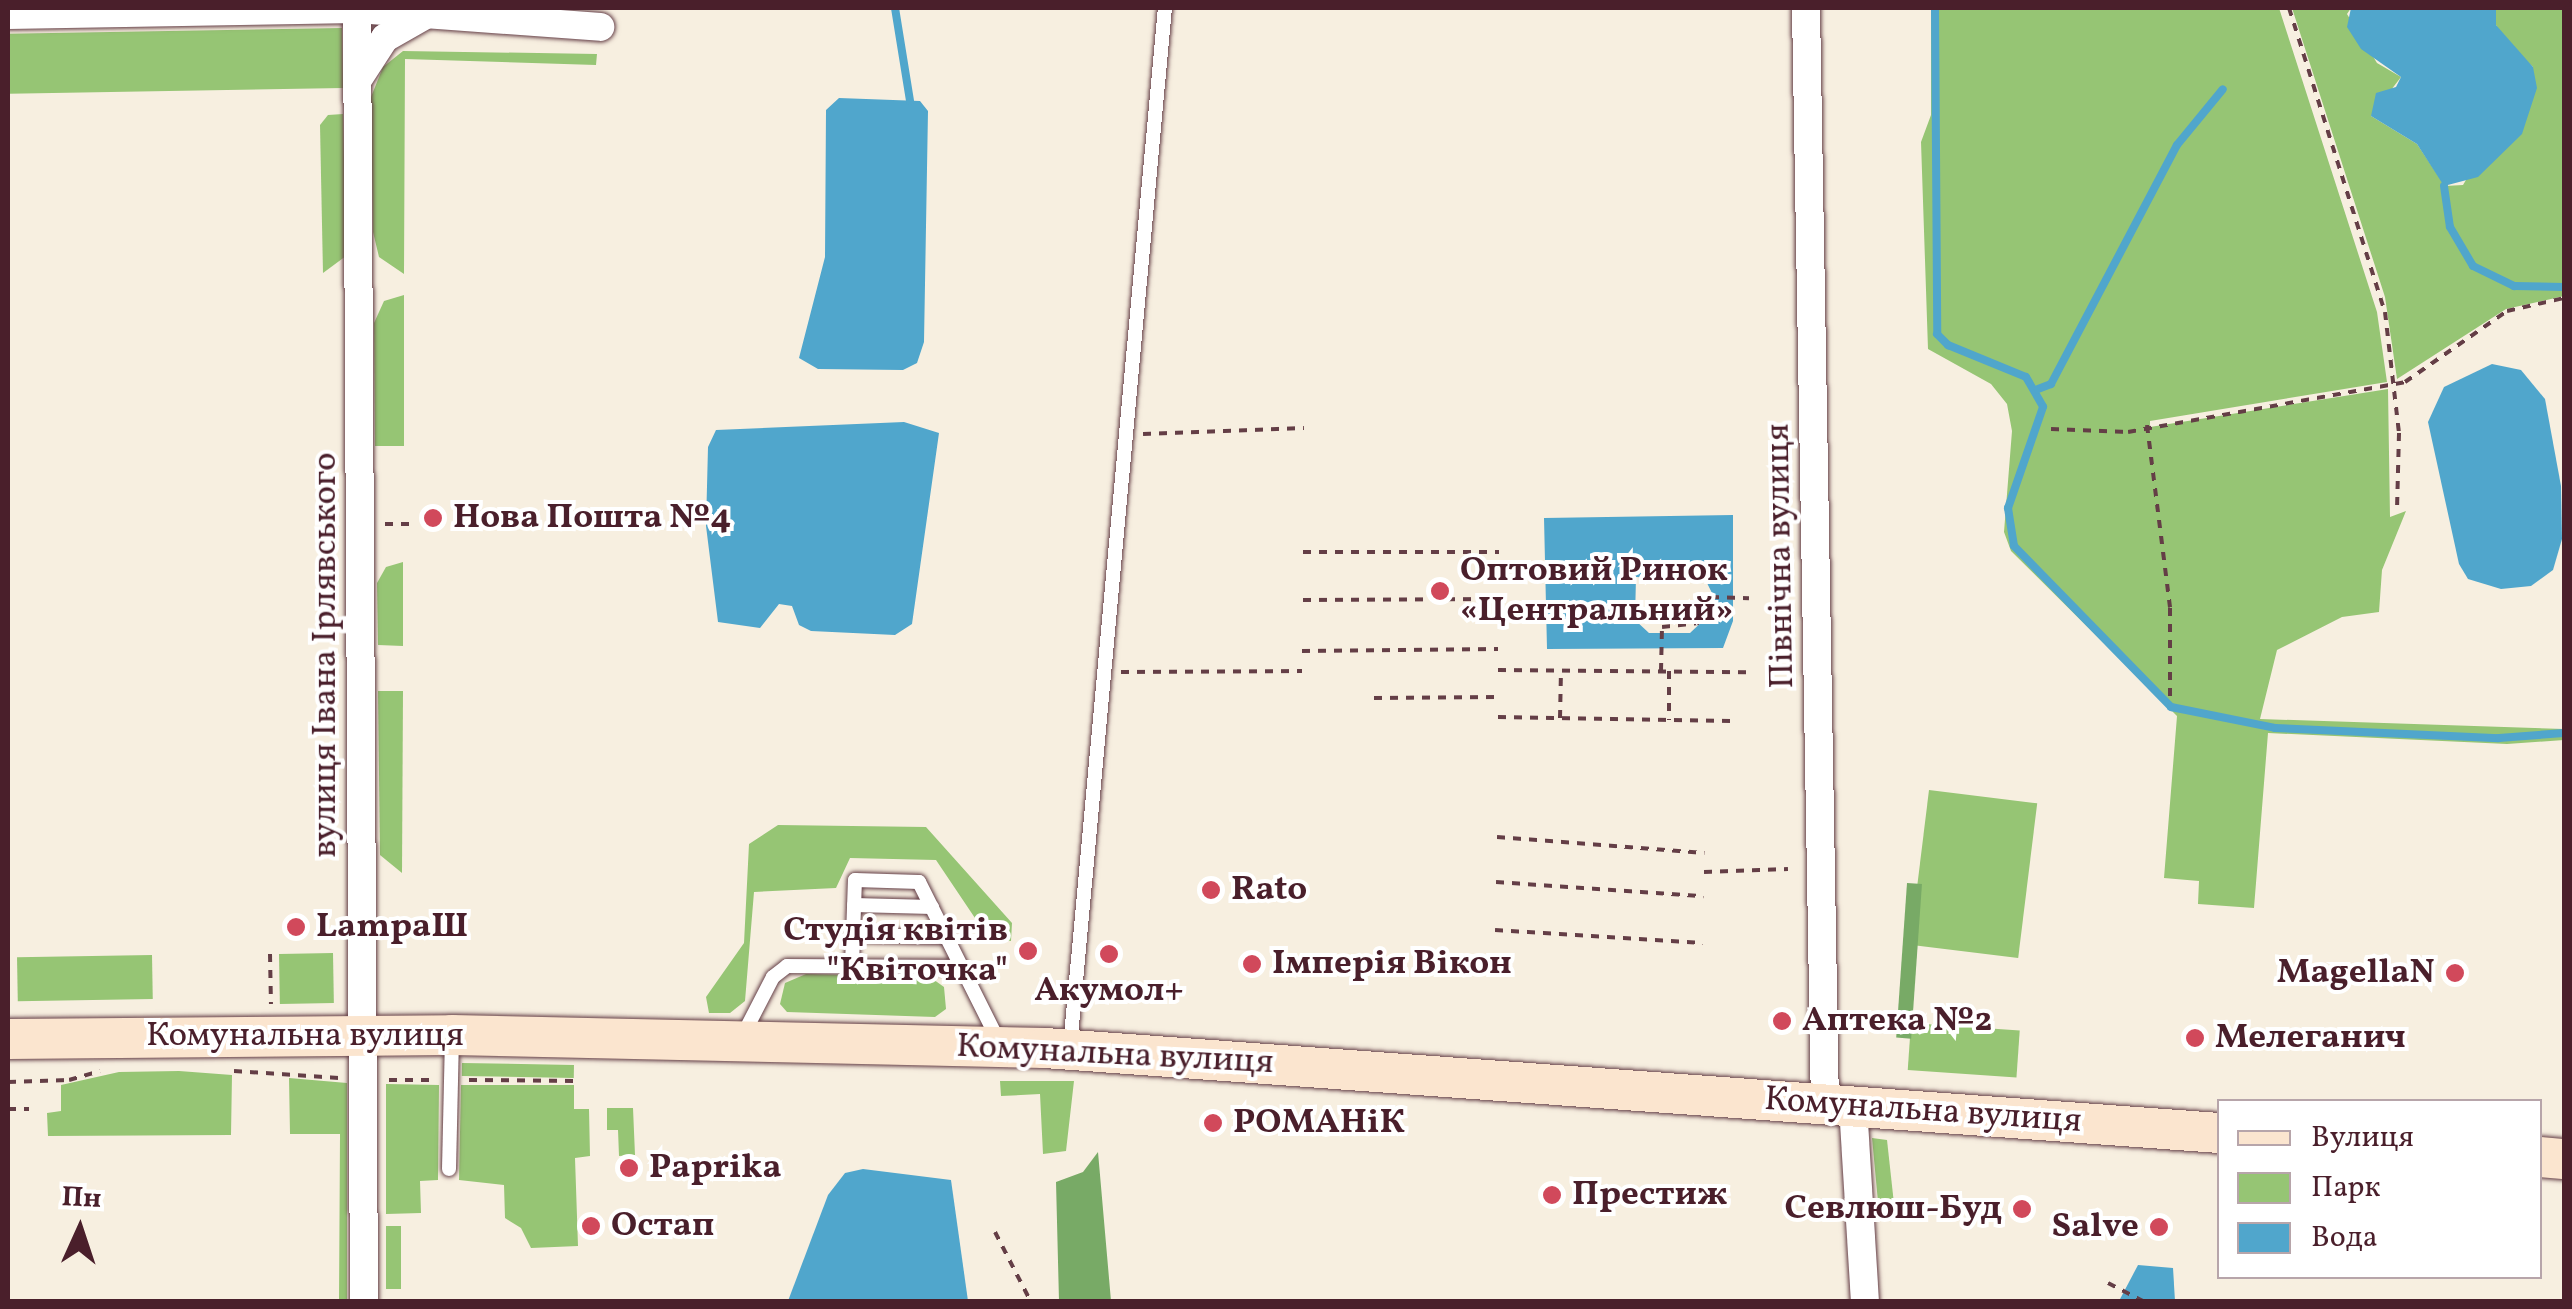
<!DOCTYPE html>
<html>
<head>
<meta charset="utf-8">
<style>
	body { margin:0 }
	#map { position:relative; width:2572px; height:1309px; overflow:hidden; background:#f7efe0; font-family:Vollkorn,serif }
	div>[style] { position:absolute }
	.green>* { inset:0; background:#96c574; transform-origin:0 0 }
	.forest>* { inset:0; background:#78aa66; transform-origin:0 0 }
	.water>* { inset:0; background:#50a6cc }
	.stream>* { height:8px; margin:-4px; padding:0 4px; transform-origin:4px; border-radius:4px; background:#50a6cc }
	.path>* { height:4px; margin-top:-2px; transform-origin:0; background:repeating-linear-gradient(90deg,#643e46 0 8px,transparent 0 16px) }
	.roads { filter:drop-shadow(0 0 2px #643e46) drop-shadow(0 0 2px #643e46) }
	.lane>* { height:14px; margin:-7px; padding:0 7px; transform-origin:7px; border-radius:7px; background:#fff }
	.street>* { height:28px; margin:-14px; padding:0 14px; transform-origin:14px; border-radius:14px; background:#fff }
	.secondary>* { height:40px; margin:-20px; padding:0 20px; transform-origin:20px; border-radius:20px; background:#fbe5cf }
	.dots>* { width:28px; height:28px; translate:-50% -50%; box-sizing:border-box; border:5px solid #fff; border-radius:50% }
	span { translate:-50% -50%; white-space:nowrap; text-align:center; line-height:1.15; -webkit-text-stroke:8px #fff; paint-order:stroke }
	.poi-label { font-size:35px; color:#4a1f2b; font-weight:700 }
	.left { translate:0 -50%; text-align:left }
	.right { translate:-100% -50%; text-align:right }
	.street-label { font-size:35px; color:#4a1f2b }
	.frame { position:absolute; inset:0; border:10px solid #4a1f2b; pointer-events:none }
	.legend { position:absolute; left:2217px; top:1099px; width:325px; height:180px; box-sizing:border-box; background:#fff; border:2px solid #b7a5aa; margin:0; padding:12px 18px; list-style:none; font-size:30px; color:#4a1f2b }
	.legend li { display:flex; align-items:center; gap:20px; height:50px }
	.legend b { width:50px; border:2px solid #b7a5aa }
	.north { position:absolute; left:30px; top:1179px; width:100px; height:100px; -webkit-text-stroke:8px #fff; paint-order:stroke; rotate:3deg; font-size:28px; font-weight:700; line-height:40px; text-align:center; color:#4a1f2b }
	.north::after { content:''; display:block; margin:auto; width:35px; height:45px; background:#4a1f2b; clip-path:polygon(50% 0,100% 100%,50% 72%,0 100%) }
</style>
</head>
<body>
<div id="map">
	<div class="green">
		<i style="clip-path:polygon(1931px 8px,2279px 8px,2377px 312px,2387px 382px,2150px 421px,2150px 427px,2388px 389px,2390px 517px,2406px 511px,2382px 570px,2379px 612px,2342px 617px,2277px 650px,2260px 719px,2564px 729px,2564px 740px,2507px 744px,2268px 733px,2254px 908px,2198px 904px,2199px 881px,2164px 878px,2177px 716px,2011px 551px,2004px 532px,2012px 431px,2007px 404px,1991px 384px,1928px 349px,1921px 142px,1931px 115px)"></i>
		<i style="clip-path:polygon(2292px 8px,2351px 8px,2347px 14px,2377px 63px,2401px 77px,2371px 116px,2417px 144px,2445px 186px,2463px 185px,2533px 67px,2507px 43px,2496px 25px,2496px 8px,2564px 8px,2564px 296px,2506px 309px,2397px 379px,2385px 297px)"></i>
		<i style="left:342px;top:28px;width:60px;height:334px;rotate:89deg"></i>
		<i style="clip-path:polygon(403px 51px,597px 54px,596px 65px,405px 59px,404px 274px,379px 257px,373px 232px,371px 97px,383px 67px)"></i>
		<i style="clip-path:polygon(343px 114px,346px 256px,323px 273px,320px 125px,328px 115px)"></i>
		<i style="clip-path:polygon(404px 295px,404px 446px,375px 446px,374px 323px,384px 301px)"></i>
		<i style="clip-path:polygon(403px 562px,403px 646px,378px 645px,377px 583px,386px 567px)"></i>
		<i style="clip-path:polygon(378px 691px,403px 691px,402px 873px,380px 855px)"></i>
		<i style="left:1929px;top:790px;width:109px;height:156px;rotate:7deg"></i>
		<i style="clip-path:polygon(778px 825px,926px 827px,1012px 923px,1011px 941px,982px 939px,981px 927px,936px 860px,850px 858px,836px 888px,754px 892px,745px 1001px,730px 1013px,709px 1013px,706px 997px,744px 943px,749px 844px)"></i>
		<i style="left:333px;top:953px;width:50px;height:54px;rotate:89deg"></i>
		<i style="left:152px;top:955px;width:44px;height:135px;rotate:89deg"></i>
		<i style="clip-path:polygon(806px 974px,930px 977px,944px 987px,946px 1009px,935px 1017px,787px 1012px,780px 1004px,785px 983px)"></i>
		<i style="left:1911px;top:1023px;width:109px;height:47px;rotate:4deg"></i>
		<i style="left:462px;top:1063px;width:112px;height:13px;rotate:1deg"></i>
		<i style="clip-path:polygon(179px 1071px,232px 1075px,231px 1135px,48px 1136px,47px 1113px,61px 1111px,61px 1085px,119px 1072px)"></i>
		<i style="clip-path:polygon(289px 1078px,347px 1083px,347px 1301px,339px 1301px,340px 1134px,290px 1134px)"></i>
		<i style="clip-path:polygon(1000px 1081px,1074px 1081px,1066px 1151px,1043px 1154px,1040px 1094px,1001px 1096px)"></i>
		<i style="clip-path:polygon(386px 1084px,439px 1085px,438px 1180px,420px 1181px,421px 1213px,386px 1214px)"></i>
		<i style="clip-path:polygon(461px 1085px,574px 1085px,574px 1109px,589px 1109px,590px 1156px,575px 1158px,578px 1246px,531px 1248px,521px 1228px,505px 1218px,504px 1185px,459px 1180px)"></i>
		<i style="clip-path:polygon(607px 1108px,633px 1108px,635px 1155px,619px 1156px,618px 1130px,607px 1130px)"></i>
		<i style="clip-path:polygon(1872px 1138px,1887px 1140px,1894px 1204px,1878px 1202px)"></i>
		<i style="left:386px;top:1226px;width:15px;height:63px"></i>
	</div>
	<div class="forest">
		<i style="left:1907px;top:883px;width:15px;height:155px;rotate:4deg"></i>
		<i style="clip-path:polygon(1098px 1152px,1111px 1301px,1059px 1301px,1056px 1182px,1083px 1172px)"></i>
	</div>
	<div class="water">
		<i style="clip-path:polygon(2351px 8px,2496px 8px,2496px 25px,2533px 67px,2537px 88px,2522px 134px,2478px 177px,2444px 186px,2417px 144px,2371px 116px,2376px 93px,2396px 87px,2401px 77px,2361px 49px,2347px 27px)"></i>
		<i style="clip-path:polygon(839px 98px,920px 101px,928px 111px,924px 342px,917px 363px,903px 370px,818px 369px,799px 358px,825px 257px,826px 110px)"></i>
		<i style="clip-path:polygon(2492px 364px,2521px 370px,2545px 399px,2561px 486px,2562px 539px,2553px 570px,2531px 586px,2501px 589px,2468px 579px,2459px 564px,2428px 422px,2444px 387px)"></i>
		<i style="clip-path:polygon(904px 422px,939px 433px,912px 624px,895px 635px,811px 631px,799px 625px,792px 606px,779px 604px,760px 628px,718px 622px,706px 526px,708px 447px,716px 430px)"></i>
		<i style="clip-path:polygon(evenodd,1733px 515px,1733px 621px,1723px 648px,1547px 649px,1544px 518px,1733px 515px,1636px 577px,1706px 581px,1713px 595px,1708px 616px,1690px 633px,1649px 633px,1635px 620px,1636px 577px)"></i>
		<i style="clip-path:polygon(863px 1169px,951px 1180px,968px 1301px,788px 1301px,828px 1195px,845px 1173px)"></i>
		<i style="clip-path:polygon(2138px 1265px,2173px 1268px,2175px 1301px,2119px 1301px)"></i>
	</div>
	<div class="stream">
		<i style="left:895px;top:8px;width:94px;rotate:80.8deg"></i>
		<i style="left:1935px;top:8px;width:326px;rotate:89.6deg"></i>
		<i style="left:1937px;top:334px;width:16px;rotate:45deg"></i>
		<i style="left:1948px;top:345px;width:84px;rotate:22.3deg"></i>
		<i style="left:2026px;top:377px;width:34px;rotate:60deg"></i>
		<i style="left:2043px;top:407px;width:107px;rotate:109.1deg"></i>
		<i style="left:2008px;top:508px;width:38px;rotate:81deg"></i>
		<i style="left:2014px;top:546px;width:225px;rotate:45.7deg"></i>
		<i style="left:2171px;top:707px;width:106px;rotate:11.4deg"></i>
		<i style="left:2275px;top:728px;width:224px;rotate:2.6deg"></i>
		<i style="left:2499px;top:738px;width:65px;rotate:-4.4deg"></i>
		<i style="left:2444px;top:186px;width:41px;rotate:81.7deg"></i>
		<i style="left:2450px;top:227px;width:45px;rotate:59.5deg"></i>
		<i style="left:2473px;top:266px;width:46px;rotate:26deg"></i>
		<i style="left:2514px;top:286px;width:50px;rotate:1.1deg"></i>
		<i style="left:2038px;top:389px;width:14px;rotate:-21deg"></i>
		<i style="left:2051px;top:384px;width:270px;rotate:-62.2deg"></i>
		<i style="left:2177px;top:145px;width:72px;rotate:-50.6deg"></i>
	</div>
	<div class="path">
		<i style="left:2289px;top:8px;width:319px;rotate:72.5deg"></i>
		<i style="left:2385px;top:312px;width:122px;rotate:83.4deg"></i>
		<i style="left:2399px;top:433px;width:75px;rotate:91.5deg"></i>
		<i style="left:2147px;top:425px;width:184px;rotate:82.8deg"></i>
		<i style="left:2170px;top:608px;width:90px;rotate:90deg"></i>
		<i style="left:2051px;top:429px;width:77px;rotate:2.2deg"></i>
		<i style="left:2128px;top:432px;width:281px;rotate:-10.2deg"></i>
		<i style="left:2405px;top:382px;width:124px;rotate:-34.8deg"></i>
		<i style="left:2507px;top:311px;width:58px;rotate:-12.8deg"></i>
		<i style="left:1143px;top:434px;width:161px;rotate:-2.1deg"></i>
		<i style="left:385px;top:524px;width:31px"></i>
		<i style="left:1303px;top:552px;width:196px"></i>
		<i style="left:1303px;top:600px;width:195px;rotate:-0.3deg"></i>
		<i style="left:1302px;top:651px;width:196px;rotate:-0.6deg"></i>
		<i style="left:1498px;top:670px;width:249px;rotate:0.5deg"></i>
		<i style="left:1661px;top:671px;width:44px;rotate:-88.7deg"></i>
		<i style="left:1662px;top:627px;width:37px;rotate:-6deg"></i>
		<i style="left:1699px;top:623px;width:29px;rotate:-65deg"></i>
		<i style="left:1711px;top:597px;width:38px;rotate:2deg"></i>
		<i style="left:1669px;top:671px;width:49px;rotate:90deg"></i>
		<i style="left:1121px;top:672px;width:181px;rotate:-0.3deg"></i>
		<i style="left:1374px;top:698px;width:124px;rotate:-0.5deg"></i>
		<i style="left:1498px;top:717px;width:233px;rotate:1deg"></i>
		<i style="left:1560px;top:718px;width:48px;rotate:-88.8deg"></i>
		<i style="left:1497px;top:837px;width:208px;rotate:4.4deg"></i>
		<i style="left:1704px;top:872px;width:84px;rotate:-2deg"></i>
		<i style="left:1496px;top:882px;width:208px;rotate:3.9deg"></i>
		<i style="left:1495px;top:930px;width:208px;rotate:3.6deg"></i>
		<i style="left:270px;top:954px;width:50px;rotate:88.9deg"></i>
		<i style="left:234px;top:1071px;width:105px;rotate:3.8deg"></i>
		<i style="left:389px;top:1080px;width:45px"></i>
		<i style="left:469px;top:1080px;width:105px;rotate:0.5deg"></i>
		<i style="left:8px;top:1082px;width:61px;rotate:-1.9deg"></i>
		<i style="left:69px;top:1080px;width:32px;rotate:-16deg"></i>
		<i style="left:8px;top:1109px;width:21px"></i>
		<i style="left:995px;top:1232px;width:79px;rotate:62.8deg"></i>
		<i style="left:2108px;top:1283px;width:42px;rotate:27.2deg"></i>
	</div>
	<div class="roads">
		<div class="lane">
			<i style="left:854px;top:905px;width:78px;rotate:1.5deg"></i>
			<i style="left:853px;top:935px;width:94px;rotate:1.2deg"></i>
			<i style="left:852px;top:965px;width:85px;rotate:-88deg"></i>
			<i style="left:855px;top:880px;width:64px;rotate:1.8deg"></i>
			<i style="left:919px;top:882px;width:179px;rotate:63.4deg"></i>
			<i style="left:743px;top:1035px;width:65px;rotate:-62.7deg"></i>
			<i style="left:773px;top:977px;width:18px;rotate:-38deg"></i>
			<i style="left:787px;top:966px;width:175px;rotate:0.3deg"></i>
			<i style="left:1070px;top:1047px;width:1043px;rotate:-84.78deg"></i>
			<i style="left:449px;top:1169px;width:129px;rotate:-88.7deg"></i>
		</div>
		<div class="street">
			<i style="left:1806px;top:8px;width:1096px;rotate:89.01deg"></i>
			<i style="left:357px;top:9px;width:1293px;rotate:89.69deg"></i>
			<i style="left:8px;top:15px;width:349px;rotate:-1deg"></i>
			<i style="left:357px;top:9px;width:244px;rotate:4.2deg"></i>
			<i style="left:359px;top:78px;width:48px;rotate:-57deg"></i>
			<i style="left:385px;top:38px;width:48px;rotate:-29.7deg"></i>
			<i style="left:1853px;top:1106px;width:196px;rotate:86.5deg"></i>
		</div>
		<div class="secondary">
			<i style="left:8px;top:1039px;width:444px;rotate:-0.5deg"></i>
			<i style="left:452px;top:1035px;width:593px;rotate:1.26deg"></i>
			<i style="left:1045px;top:1048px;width:1178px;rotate:4.14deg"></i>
			<i style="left:2540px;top:1157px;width:24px;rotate:5deg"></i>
		</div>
	</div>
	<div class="dots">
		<i style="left:433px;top:518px;background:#d1495b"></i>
		<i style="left:1440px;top:591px;background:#d1495b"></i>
		<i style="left:1211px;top:890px;background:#d1495b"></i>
		<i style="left:296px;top:927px;background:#d1495b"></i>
		<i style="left:1028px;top:951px;background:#d1495b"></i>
		<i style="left:1109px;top:954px;background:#d1495b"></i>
		<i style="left:1252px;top:964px;background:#d1495b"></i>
		<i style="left:2455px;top:973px;background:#d1495b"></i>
		<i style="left:1782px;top:1021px;background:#d1495b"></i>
		<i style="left:2195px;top:1038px;background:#d1495b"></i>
		<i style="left:1213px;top:1123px;background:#d1495b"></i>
		<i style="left:629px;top:1168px;background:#d1495b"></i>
		<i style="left:1552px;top:1195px;background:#d1495b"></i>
		<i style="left:2022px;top:1209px;background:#d1495b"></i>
		<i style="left:591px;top:1226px;background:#d1495b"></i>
		<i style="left:2159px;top:1227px;background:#d1495b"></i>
	</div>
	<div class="poi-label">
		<span class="left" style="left:453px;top:518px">Нова Пошта №4</span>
		<span class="left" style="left:1460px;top:591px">Оптовий Ринок<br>«Центральний»</span>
		<span class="left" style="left:1231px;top:890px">Rato</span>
		<span class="left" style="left:316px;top:927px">LampaШ</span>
		<span class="right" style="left:1008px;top:951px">Студія квітів<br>"Квіточка"</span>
		<span class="left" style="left:1272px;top:964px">Імперія Вікон</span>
		<span class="right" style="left:2435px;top:973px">MagellaN</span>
		<span style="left:1109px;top:991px">Акумол+</span>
		<span class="left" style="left:1802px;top:1021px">Аптека №2</span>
		<span class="left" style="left:2215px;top:1038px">Мелеганич</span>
		<span class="left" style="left:1233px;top:1123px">РОМАНіК</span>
		<span class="left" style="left:649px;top:1168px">Paprika</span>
		<span class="left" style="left:1572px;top:1195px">Престиж</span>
		<span class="right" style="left:2002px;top:1209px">Севлюш-Буд</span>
		<span class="left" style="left:611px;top:1226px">Остап</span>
		<span class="right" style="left:2139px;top:1227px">Salve</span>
	</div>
	<div class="street-label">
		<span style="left:1781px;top:556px;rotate:-91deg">Північна вулиця</span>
		<span style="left:326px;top:655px;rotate:-90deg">вулиця Івана Ірлявського</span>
		<span style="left:305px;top:1036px">Комунальна вулиця</span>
		<span style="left:1115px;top:1055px;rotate:3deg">Комунальна вулиця</span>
		<span style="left:1923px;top:1111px;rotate:4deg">Комунальна вулиця</span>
	</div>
	<div class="frame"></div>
	<ul class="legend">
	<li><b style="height:12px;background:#fbe5cf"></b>Вулиця</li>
	<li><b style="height:28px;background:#96c574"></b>Парк</li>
	<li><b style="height:28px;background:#50a6cc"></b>Вода</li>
	</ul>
	<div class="north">Пн</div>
</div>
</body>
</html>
